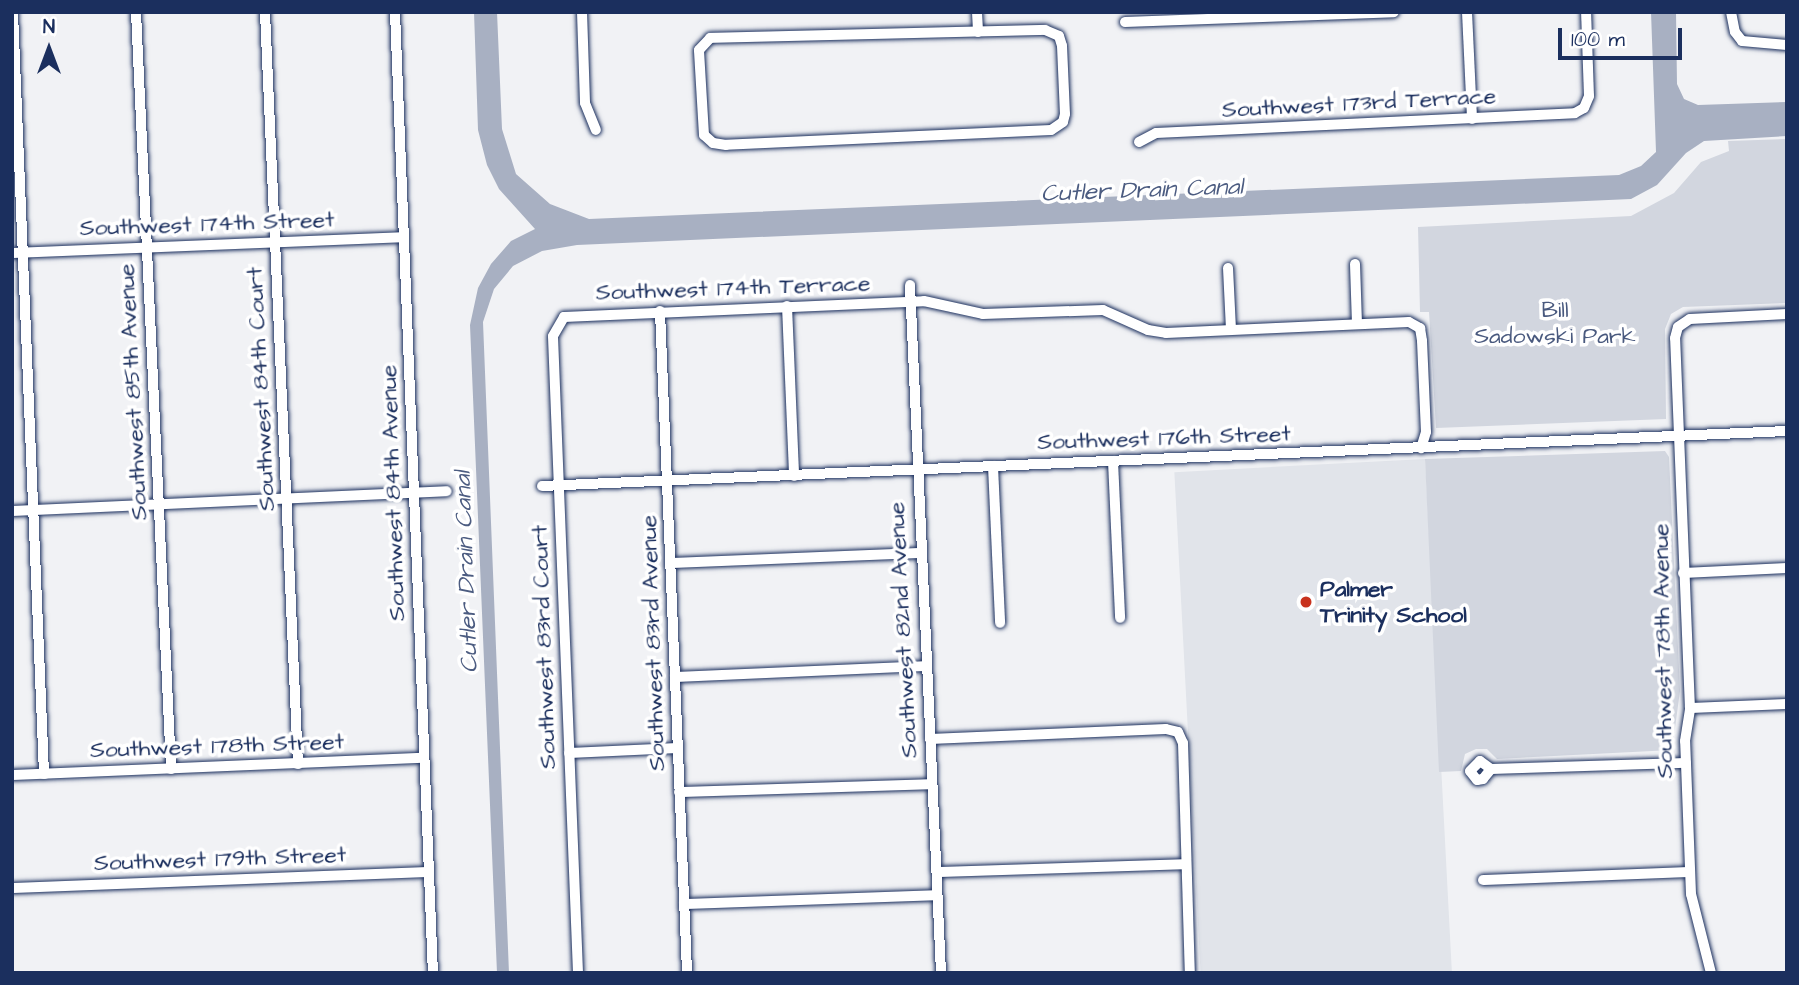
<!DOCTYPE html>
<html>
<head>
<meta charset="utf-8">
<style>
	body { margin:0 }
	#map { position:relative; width:1799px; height:985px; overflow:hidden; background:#f1f2f5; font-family:"Architects Daughter",sans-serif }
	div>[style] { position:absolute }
	.built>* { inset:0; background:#e1e4ea; transform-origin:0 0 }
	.green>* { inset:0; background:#d2d6df }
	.water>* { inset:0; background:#a8b0c2 }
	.roads { filter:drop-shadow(0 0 2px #1b2f5e) drop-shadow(0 0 2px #1b2f5e) }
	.minor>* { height:10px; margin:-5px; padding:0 5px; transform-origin:5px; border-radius:5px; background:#fff }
	.dots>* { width:19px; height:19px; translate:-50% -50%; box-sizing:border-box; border:4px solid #fff; border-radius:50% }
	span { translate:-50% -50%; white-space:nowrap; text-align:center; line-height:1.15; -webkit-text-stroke:7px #fff; paint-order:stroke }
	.street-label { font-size:23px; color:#1b2f5e }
	.park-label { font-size:23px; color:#49597e }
	.poi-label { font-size:23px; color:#1b2f5e; font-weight:700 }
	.left { translate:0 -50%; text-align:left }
	.water-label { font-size:24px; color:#4c5c81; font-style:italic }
	.frame { position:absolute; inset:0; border:14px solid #1b2f5e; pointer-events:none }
	.north { position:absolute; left:14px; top:14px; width:70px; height:70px; -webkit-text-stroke:5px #fff; paint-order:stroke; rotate:0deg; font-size:19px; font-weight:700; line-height:28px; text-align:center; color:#1b2f5e }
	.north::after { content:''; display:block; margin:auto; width:24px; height:32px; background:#1b2f5e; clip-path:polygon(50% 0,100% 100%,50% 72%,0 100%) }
	.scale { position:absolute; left:1558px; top:28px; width:124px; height:32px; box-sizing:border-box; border:4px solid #1b2f5e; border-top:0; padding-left:9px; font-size:21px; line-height:24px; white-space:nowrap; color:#1b2f5e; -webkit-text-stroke:5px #fff; paint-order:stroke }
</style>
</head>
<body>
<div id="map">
	<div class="built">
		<i style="left:1425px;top:459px;width:515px;height:251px;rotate:87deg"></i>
	</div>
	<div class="green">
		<i style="clip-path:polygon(1787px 139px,1787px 303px,1683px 307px,1671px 314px,1665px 329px,1666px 419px,1436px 428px,1429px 312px,1420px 312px,1418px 227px,1631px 216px,1674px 193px,1701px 162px,1729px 151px,1728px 141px)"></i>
		<i style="clip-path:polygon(1665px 451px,1669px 457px,1680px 691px,1672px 750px,1497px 759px,1487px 749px,1476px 749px,1465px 754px,1461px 771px,1439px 772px,1425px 459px)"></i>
	</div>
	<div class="water">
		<i style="clip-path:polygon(474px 12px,497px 12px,502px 129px,516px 174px,550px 204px,589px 219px,1619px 175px,1641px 166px,1656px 152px,1651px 12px,1676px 12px,1677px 84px,1684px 99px,1698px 105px,1787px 102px,1787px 136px,1704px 141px,1686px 153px,1657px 185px,1631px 199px,577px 245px,542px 251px,513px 266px,494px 289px,483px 322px,509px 973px,497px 973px,470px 325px,478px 288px,491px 264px,511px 241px,535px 229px,499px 189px,487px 165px,478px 130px)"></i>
	</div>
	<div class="roads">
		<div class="minor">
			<i style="left:13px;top:12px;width:763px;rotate:87.67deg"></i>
			<i style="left:136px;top:12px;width:758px;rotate:87.35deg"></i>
			<i style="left:265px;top:12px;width:753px;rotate:87.49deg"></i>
			<i style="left:395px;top:12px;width:962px;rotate:87.74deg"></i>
			<i style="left:582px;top:12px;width:91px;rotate:88.1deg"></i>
			<i style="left:585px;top:103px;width:29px;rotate:68deg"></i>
			<i style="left:977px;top:12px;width:20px;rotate:87deg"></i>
			<i style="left:1467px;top:12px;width:107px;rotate:87.3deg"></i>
			<i style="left:1731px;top:12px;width:20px;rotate:79deg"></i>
			<i style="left:1735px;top:32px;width:11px;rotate:52deg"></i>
			<i style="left:1742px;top:41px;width:45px;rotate:5.1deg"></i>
			<i style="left:1125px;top:22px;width:269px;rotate:-2.1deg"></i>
			<i style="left:1045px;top:30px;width:15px;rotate:23deg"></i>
			<i style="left:1059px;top:36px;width:10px;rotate:73deg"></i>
			<i style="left:1062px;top:46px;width:68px;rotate:87.5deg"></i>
			<i style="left:1065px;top:114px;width:8px;rotate:104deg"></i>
			<i style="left:1063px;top:122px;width:14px;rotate:146deg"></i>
			<i style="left:1051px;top:130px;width:325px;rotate:177.4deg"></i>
			<i style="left:726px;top:145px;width:13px;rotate:-171deg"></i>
			<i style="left:713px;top:143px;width:12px;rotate:-138deg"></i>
			<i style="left:704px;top:135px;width:85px;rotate:-93.4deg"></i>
			<i style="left:699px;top:50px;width:16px;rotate:-47deg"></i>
			<i style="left:710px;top:38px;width:335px;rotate:-1.4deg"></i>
			<i style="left:1139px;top:142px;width:19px;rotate:-28deg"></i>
			<i style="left:1156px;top:133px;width:419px;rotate:-2.7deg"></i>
			<i style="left:1575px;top:113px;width:10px;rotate:-29deg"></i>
			<i style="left:1584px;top:108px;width:13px;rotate:-67deg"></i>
			<i style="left:1589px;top:96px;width:84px;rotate:-92deg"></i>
			<i style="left:12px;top:253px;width:391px;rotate:-2.3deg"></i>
			<i style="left:1355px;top:264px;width:60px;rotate:88.1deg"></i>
			<i style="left:1228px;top:268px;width:61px;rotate:87.2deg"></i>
			<i style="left:910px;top:285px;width:689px;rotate:87.42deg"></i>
			<i style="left:787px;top:306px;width:170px;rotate:87.6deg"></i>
			<i style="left:660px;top:311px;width:663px;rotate:87.66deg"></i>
			<i style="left:1113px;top:461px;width:157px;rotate:87.4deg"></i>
			<i style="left:993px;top:466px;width:157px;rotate:87.4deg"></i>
			<i style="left:542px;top:486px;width:1246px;rotate:-2.53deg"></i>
			<i style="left:12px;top:511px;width:435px;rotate:-2.6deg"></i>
			<i style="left:671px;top:563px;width:249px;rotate:-2.3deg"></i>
			<i style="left:1683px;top:573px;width:104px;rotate:-2.8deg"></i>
			<i style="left:675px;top:677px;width:250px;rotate:-2.5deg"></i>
			<i style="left:1690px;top:708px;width:97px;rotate:-2.4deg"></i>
			<i style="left:930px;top:739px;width:236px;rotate:-2.4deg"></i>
			<i style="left:1166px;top:729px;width:12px;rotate:14deg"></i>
			<i style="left:1178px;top:732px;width:12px;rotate:66deg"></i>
			<i style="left:1183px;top:743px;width:230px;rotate:88.3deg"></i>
			<i style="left:569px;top:753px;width:109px;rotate:-2.6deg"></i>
			<i style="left:1491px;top:769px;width:13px;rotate:129deg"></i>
			<i style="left:1483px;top:779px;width:6px;rotate:171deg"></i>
			<i style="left:1477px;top:780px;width:11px;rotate:-128deg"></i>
			<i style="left:1470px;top:771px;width:14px;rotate:-45deg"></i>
			<i style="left:1480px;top:761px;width:14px;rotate:36deg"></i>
			<i style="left:1491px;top:769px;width:195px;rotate:-1.8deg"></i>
			<i style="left:12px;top:775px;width:412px;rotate:-2.4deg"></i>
			<i style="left:679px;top:792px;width:253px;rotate:-1.8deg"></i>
			<i style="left:937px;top:872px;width:249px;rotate:-1.8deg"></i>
			<i style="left:1483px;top:880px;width:207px;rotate:-2.2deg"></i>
			<i style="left:12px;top:888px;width:417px;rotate:-2.2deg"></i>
			<i style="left:684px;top:904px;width:253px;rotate:-2deg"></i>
			<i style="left:578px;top:973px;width:637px;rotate:-92.25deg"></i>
			<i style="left:553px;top:336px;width:22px;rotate:-60deg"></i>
			<i style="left:564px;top:317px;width:360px;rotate:-2.5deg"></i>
			<i style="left:924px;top:301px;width:60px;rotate:12.4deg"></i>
			<i style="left:983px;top:314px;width:120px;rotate:-1.9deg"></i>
			<i style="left:1103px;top:310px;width:49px;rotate:24deg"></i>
			<i style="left:1148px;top:330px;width:18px;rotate:9deg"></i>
			<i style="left:1166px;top:333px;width:243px;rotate:-2.6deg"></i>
			<i style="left:1409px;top:322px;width:13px;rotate:29deg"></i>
			<i style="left:1420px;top:328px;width:13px;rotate:81deg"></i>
			<i style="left:1422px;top:341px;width:91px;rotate:87.5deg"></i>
			<i style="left:1426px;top:432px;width:17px;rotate:107deg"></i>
			<i style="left:1711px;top:973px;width:81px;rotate:-104.2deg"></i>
			<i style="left:1691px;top:894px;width:153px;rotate:-92.2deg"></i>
			<i style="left:1685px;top:741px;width:32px;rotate:-81deg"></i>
			<i style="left:1690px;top:709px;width:371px;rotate:-92.3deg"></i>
			<i style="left:1675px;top:338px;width:11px;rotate:-75deg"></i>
			<i style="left:1678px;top:327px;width:14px;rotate:-34deg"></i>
			<i style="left:1690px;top:319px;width:97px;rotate:-3deg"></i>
		</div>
	</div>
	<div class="dots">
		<i style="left:1306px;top:602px;background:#c8321e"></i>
	</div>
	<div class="street-label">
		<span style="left:1359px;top:103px;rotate:-3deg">Southwest 173rd Terrace</span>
		<span style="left:207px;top:224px;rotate:-2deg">Southwest 174th Street</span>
		<span style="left:733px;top:288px;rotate:-2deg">Southwest 174th Terrace</span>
		<span style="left:261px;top:389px;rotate:-93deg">Southwest 84th Court</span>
		<span style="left:133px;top:392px;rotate:-93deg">Southwest 85th Avenue</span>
		<span style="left:1164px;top:438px;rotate:-2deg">Southwest 176th Street</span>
		<span style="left:393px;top:493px;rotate:-92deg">Southwest 84th Avenue</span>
		<span style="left:903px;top:630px;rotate:-93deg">Southwest 82nd Avenue</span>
		<span style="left:653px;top:643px;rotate:-92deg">Southwest 83rd Avenue</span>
		<span style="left:544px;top:647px;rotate:-92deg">Southwest 83rd Court</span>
		<span style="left:1663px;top:651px;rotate:-91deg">Southwest 78th Avenue</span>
		<span style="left:217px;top:746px;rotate:-2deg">Southwest 178th Street</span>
		<span style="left:220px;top:859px;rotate:-2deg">Southwest 179th Street</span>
	</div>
	<div class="park-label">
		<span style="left:1555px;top:323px">Bill<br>Sadowski Park</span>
	</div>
	<div class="poi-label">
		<span class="left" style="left:1320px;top:602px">Palmer<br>Trinity School</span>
	</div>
	<div class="water-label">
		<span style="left:1142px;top:191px;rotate:-2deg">Cutler Drain Canal</span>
		<span style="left:467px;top:572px;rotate:-92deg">Cutler Drain Canal</span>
	</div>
	<div class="frame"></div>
	<div class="north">N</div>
	<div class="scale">100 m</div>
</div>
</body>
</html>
